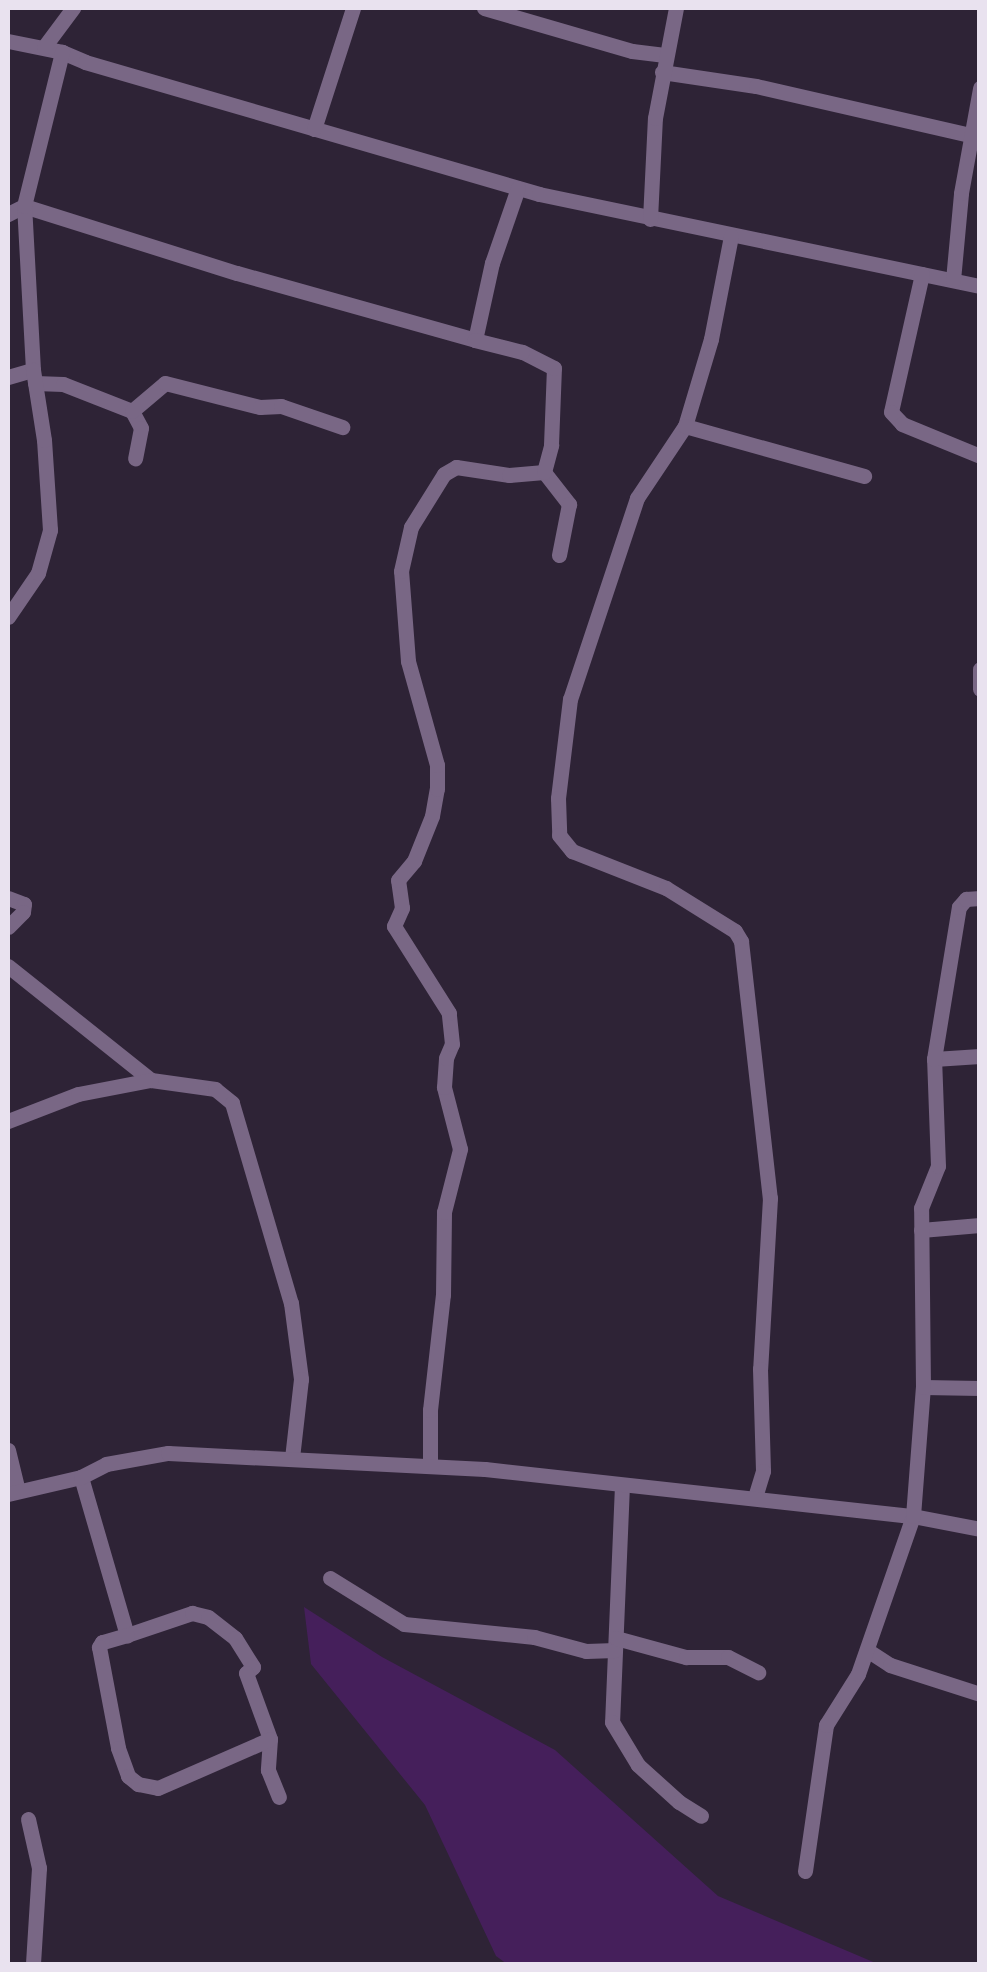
<!DOCTYPE html>
<html>
<head>
<meta charset="utf-8">
<style>
	body { margin:0 }
	#map { position:relative; width:987px; height:1972px; overflow:hidden; background:#2e2336; font-family:Figtree,sans-serif }
	div>[style] { position:absolute }
	.green>* { inset:0; background:#451f5b }
	.minor>* { height:15px; margin:-7.5px; padding:0 7.5px; transform-origin:7.5px; border-radius:7.5px; background:#796785 }
	span { translate:-50% -50%; white-space:nowrap; text-align:center; line-height:1.15; -webkit-text-stroke:10px #2e2336; paint-order:stroke }
	.frame { position:absolute; inset:0; border:10px solid #e9e2ef; pointer-events:none }
</style>
</head>
<body>
<div id="map">
	<div class="green">
		<i style="clip-path:polygon(304px 1607px,382px 1657px,555px 1750px,718px 1896px,878px 1964px,507px 1964px,496px 1956px,425px 1805px,311px 1664px)"></i>
	</div>
	<div class="minor">
		<i style="left:484px;top:8px;width:154px;rotate:16.2deg"></i>
		<i style="left:632px;top:51px;width:33px;rotate:7deg"></i>
		<i style="left:8px;top:41px;width:55px;rotate:11.5deg"></i>
		<i style="left:62px;top:52px;width:25px;rotate:23deg"></i>
		<i style="left:85px;top:62px;width:473px;rotate:16.2deg"></i>
		<i style="left:539px;top:194px;width:450px;rotate:11.8deg"></i>
		<i style="left:44px;top:47px;width:49px;rotate:-53.4deg"></i>
		<i style="left:662px;top:72px;width:95px;rotate:8.5deg"></i>
		<i style="left:756px;top:86px;width:220px;rotate:12.9deg"></i>
		<i style="left:314px;top:129px;width:127px;rotate:-72.1deg"></i>
		<i style="left:8px;top:214px;width:18px;rotate:-27deg"></i>
		<i style="left:24px;top:206px;width:223px;rotate:17.5deg"></i>
		<i style="left:237px;top:273px;width:247px;rotate:15.7deg"></i>
		<i style="left:475px;top:340px;width:79px;rotate:-77.6deg"></i>
		<i style="left:492px;top:263px;width:79px;rotate:-70.9deg"></i>
		<i style="left:650px;top:219px;width:101px;rotate:-87.2deg"></i>
		<i style="left:655px;top:118px;width:112px;rotate:-79.2deg"></i>
		<i style="left:731px;top:236px;width:105px;rotate:101deg"></i>
		<i style="left:711px;top:339px;width:91px;rotate:106.6deg"></i>
		<i style="left:685px;top:426px;width:87px;rotate:123.7deg"></i>
		<i style="left:637px;top:498px;width:212px;rotate:108.4deg"></i>
		<i style="left:570px;top:699px;width:100px;rotate:96.9deg"></i>
		<i style="left:558px;top:798px;width:37px;rotate:88deg"></i>
		<i style="left:559px;top:835px;width:21px;rotate:51deg"></i>
		<i style="left:572px;top:851px;width:101px;rotate:21.5deg"></i>
		<i style="left:666px;top:888px;width:81px;rotate:31.9deg"></i>
		<i style="left:735px;top:931px;width:12px;rotate:59deg"></i>
		<i style="left:741px;top:941px;width:259px;rotate:83.6deg"></i>
		<i style="left:770px;top:1198px;width:171px;rotate:93.3deg"></i>
		<i style="left:760px;top:1369px;width:102px;rotate:88.3deg"></i>
		<i style="left:763px;top:1471px;width:28px;rotate:107deg"></i>
		<i style="left:922px;top:274px;width:141px;rotate:102.7deg"></i>
		<i style="left:891px;top:412px;width:16px;rotate:47deg"></i>
		<i style="left:902px;top:424px;width:84px;rotate:22.3deg"></i>
		<i style="left:953px;top:280px;width:87px;rotate:-84.7deg"></i>
		<i style="left:961px;top:193px;width:107px;rotate:-79.7deg"></i>
		<i style="left:8px;top:377px;width:26px;rotate:-16deg"></i>
		<i style="left:33px;top:370px;width:164px;rotate:-93.1deg"></i>
		<i style="left:24px;top:206px;width:159px;rotate:-76.1deg"></i>
		<i style="left:35px;top:383px;width:28px;rotate:2deg"></i>
		<i style="left:63px;top:384px;width:74px;rotate:21.4deg"></i>
		<i style="left:132px;top:411px;width:19px;rotate:62deg"></i>
		<i style="left:141px;top:428px;width:31px;rotate:101deg"></i>
		<i style="left:132px;top:411px;width:43px;rotate:-40.3deg"></i>
		<i style="left:165px;top:383px;width:98px;rotate:14.2deg"></i>
		<i style="left:260px;top:407px;width:21px;rotate:-3deg"></i>
		<i style="left:281px;top:406px;width:65px;rotate:19deg"></i>
		<i style="left:685px;top:426px;width:186px;rotate:15.6deg"></i>
		<i style="left:544px;top:472px;width:41px;rotate:52deg"></i>
		<i style="left:569px;top:504px;width:52px;rotate:101.1deg"></i>
		<i style="left:8px;top:617px;width:53px;rotate:-55.7deg"></i>
		<i style="left:38px;top:573px;width:45px;rotate:-74.4deg"></i>
		<i style="left:50px;top:530px;width:90px;rotate:-93.8deg"></i>
		<i style="left:44px;top:440px;width:71px;rotate:-98.9deg"></i>
		<i style="left:980px;top:669px;width:20px;rotate:90deg"></i>
		<i style="left:8px;top:898px;width:17px;rotate:21deg"></i>
		<i style="left:24px;top:904px;width:8px;rotate:97deg"></i>
		<i style="left:23px;top:912px;width:21px;rotate:135deg"></i>
		<i style="left:8px;top:966px;width:183px;rotate:38.6deg"></i>
		<i style="left:151px;top:1080px;width:65px;rotate:8deg"></i>
		<i style="left:215px;top:1089px;width:22px;rotate:39deg"></i>
		<i style="left:232px;top:1103px;width:209px;rotate:73.6deg"></i>
		<i style="left:291px;top:1303px;width:77px;rotate:82.5deg"></i>
		<i style="left:301px;top:1379px;width:80px;rotate:96.5deg"></i>
		<i style="left:934px;top:1059px;width:46px;rotate:-3.7deg"></i>
		<i style="left:8px;top:1121px;width:75px;rotate:-21.1deg"></i>
		<i style="left:78px;top:1094px;width:74px;rotate:-10.9deg"></i>
		<i style="left:921px;top:1230px;width:59px;rotate:-4.8deg"></i>
		<i style="left:923px;top:1387px;width:57px;rotate:1deg"></i>
		<i style="left:8px;top:1450px;width:42px;rotate:76.3deg"></i>
		<i style="left:430px;top:1465px;width:55px;rotate:-90deg"></i>
		<i style="left:430px;top:1410px;width:116px;rotate:-83.6deg"></i>
		<i style="left:443px;top:1295px;width:83px;rotate:-89.3deg"></i>
		<i style="left:444px;top:1212px;width:65px;rotate:-75.7deg"></i>
		<i style="left:460px;top:1149px;width:64px;rotate:-104.5deg"></i>
		<i style="left:444px;top:1087px;width:29px;rotate:-86deg"></i>
		<i style="left:446px;top:1058px;width:15px;rotate:-67deg"></i>
		<i style="left:452px;top:1044px;width:31px;rotate:-96deg"></i>
		<i style="left:449px;top:1013px;width:103px;rotate:-122.3deg"></i>
		<i style="left:394px;top:926px;width:20px;rotate:-66deg"></i>
		<i style="left:402px;top:908px;width:28px;rotate:-98deg"></i>
		<i style="left:398px;top:880px;width:25px;rotate:-50deg"></i>
		<i style="left:414px;top:861px;width:48px;rotate:-68.2deg"></i>
		<i style="left:432px;top:816px;width:27px;rotate:-80deg"></i>
		<i style="left:437px;top:789px;width:24px;rotate:-90deg"></i>
		<i style="left:437px;top:765px;width:108px;rotate:-105.6deg"></i>
		<i style="left:408px;top:661px;width:90px;rotate:-94.4deg"></i>
		<i style="left:401px;top:571px;width:45px;rotate:-77.2deg"></i>
		<i style="left:411px;top:527px;width:62px;rotate:-58.1deg"></i>
		<i style="left:444px;top:474px;width:14px;rotate:-30deg"></i>
		<i style="left:456px;top:467px;width:54px;rotate:8.6deg"></i>
		<i style="left:509px;top:475px;width:35px;rotate:-5deg"></i>
		<i style="left:544px;top:472px;width:28px;rotate:-75deg"></i>
		<i style="left:551px;top:445px;width:77px;rotate:-87.8deg"></i>
		<i style="left:554px;top:368px;width:36px;rotate:-153deg"></i>
		<i style="left:522px;top:352px;width:49px;rotate:-165.7deg"></i>
		<i style="left:81px;top:1477px;width:165px;rotate:73.8deg"></i>
		<i style="left:127px;top:1635px;width:69px;rotate:-18.7deg"></i>
		<i style="left:192px;top:1613px;width:16px;rotate:14deg"></i>
		<i style="left:208px;top:1617px;width:34px;rotate:38deg"></i>
		<i style="left:235px;top:1638px;width:34px;rotate:58deg"></i>
		<i style="left:253px;top:1667px;width:9px;rotate:139deg"></i>
		<i style="left:246px;top:1673px;width:70px;rotate:70deg"></i>
		<i style="left:270px;top:1739px;width:31px;rotate:94deg"></i>
		<i style="left:268px;top:1770px;width:29px;rotate:68deg"></i>
		<i style="left:622px;top:1485px;width:237px;rotate:92.4deg"></i>
		<i style="left:612px;top:1722px;width:50px;rotate:58.8deg"></i>
		<i style="left:638px;top:1765px;width:55px;rotate:42.1deg"></i>
		<i style="left:679px;top:1802px;width:26px;rotate:32deg"></i>
		<i style="left:8px;top:1494px;width:75px;rotate:-13.1deg"></i>
		<i style="left:81px;top:1477px;width:28px;rotate:-27deg"></i>
		<i style="left:106px;top:1464px;width:63px;rotate:-10.1deg"></i>
		<i style="left:168px;top:1453px;width:317px;rotate:2.9deg"></i>
		<i style="left:485px;top:1469px;width:431px;rotate:6.3deg"></i>
		<i style="left:913px;top:1516px;width:68px;rotate:11deg"></i>
		<i style="left:330px;top:1578px;width:87px;rotate:31.9deg"></i>
		<i style="left:404px;top:1624px;width:131px;rotate:5.7deg"></i>
		<i style="left:534px;top:1637px;width:54px;rotate:15.1deg"></i>
		<i style="left:586px;top:1651px;width:29px;rotate:-2deg"></i>
		<i style="left:127px;top:1635px;width:26px;rotate:164deg"></i>
		<i style="left:102px;top:1642px;width:6px;rotate:121deg"></i>
		<i style="left:99px;top:1647px;width:103px;rotate:79.3deg"></i>
		<i style="left:118px;top:1748px;width:30px;rotate:70deg"></i>
		<i style="left:128px;top:1776px;width:13px;rotate:39deg"></i>
		<i style="left:138px;top:1784px;width:20px;rotate:11deg"></i>
		<i style="left:158px;top:1788px;width:122px;rotate:-23.6deg"></i>
		<i style="left:616px;top:1638px;width:73px;rotate:15.2deg"></i>
		<i style="left:686px;top:1657px;width:42px"></i>
		<i style="left:728px;top:1657px;width:34px;rotate:27deg"></i>
		<i style="left:867px;top:1650px;width:27px;rotate:33deg"></i>
		<i style="left:890px;top:1665px;width:95px;rotate:17.9deg"></i>
		<i style="left:28px;top:1819px;width:50px;rotate:77.3deg"></i>
		<i style="left:39px;top:1868px;width:96px;rotate:93.6deg"></i>
		<i style="left:805px;top:1871px;width:148px;rotate:-81.8deg"></i>
		<i style="left:826px;top:1725px;width:60px;rotate:-57.9deg"></i>
		<i style="left:858px;top:1674px;width:167px;rotate:-70.8deg"></i>
		<i style="left:913px;top:1516px;width:129px;rotate:-85.6deg"></i>
		<i style="left:923px;top:1387px;width:179px;rotate:-90.6deg"></i>
		<i style="left:921px;top:1208px;width:45px;rotate:-68deg"></i>
		<i style="left:938px;top:1166px;width:107px;rotate:-92.1deg"></i>
		<i style="left:934px;top:1059px;width:154px;rotate:-80.7deg"></i>
		<i style="left:959px;top:907px;width:11px;rotate:-49deg"></i>
		<i style="left:966px;top:899px;width:14px;rotate:-4deg"></i>
	</div>
	<div class="frame"></div>
</div>
</body>
</html>
